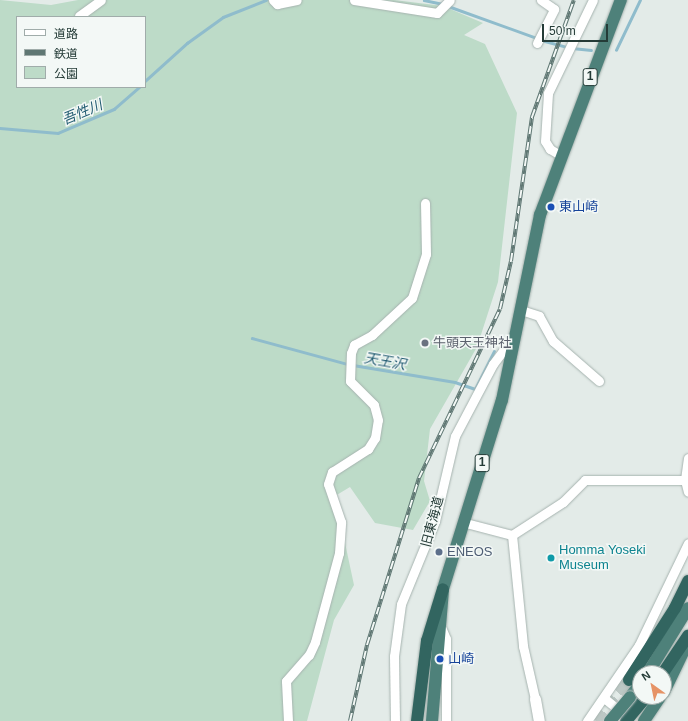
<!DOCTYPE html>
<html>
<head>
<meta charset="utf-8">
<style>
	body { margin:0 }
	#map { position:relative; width:688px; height:721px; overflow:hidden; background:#e3ebe8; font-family:Arial,"Noto Sans JP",sans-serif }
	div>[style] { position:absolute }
	.green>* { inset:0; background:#bddbc8 }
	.stream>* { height:2.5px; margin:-1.25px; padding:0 1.25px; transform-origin:1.25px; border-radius:1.25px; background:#8fbccc }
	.motorway-tunnel>* { height:12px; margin-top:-6px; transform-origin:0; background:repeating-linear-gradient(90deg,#bdc8c5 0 12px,transparent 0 18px) }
	.roads { filter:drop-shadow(0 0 1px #a6b3af) drop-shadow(0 0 1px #a6b3af) }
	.minor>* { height:9px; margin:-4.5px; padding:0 4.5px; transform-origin:4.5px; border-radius:4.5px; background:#fff }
	.tertiary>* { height:11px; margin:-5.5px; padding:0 5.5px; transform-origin:5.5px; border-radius:5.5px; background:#fff }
	.trunk>* { height:12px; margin:-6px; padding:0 6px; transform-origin:6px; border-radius:6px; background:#4e817a }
	.motorway>* { height:12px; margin:-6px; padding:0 6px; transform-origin:6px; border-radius:6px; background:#326560 }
	.rail>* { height:4px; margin-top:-2px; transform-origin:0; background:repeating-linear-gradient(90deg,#f3f8f6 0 8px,#5f7773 0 16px); box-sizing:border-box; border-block:1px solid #5f7773 }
	.bridges { filter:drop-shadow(0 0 1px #c2c8c7) drop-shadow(0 0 1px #c2c8c7) }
	.trunk-bridge>* { height:12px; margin:-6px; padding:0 6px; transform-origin:6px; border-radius:6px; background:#4e817a }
	.dots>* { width:11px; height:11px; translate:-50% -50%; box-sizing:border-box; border:2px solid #f3f8f6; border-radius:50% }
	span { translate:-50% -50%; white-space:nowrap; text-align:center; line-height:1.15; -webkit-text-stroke:3px #f3f8f6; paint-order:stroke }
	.shield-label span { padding:1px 3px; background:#f3f8f6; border:1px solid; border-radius:3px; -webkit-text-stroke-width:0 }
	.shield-label { font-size:12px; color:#243b37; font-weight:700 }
	.transit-label { font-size:13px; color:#164399 }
	.left { translate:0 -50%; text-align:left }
	.worship-label { font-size:13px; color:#5b616d }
	.street-label { font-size:13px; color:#243b37 }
	.culture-label { font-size:13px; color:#0d838f }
	.service-label { font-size:13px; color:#4e5e75 }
	.water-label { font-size:14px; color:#235d72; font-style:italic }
	.legend { position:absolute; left:16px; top:16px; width:130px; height:72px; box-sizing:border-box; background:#f3f8f6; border:1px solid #a0acaa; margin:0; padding:5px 7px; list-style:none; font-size:12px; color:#243b37 }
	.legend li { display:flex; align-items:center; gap:8px; height:20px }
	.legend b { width:20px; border:1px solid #a0acaa }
	.north { position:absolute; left:632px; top:665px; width:40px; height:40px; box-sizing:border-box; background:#f3f8f6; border:1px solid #a0acaa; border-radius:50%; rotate:327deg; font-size:11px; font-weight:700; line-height:16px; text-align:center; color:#243b37 }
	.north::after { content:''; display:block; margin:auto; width:14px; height:18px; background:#e69366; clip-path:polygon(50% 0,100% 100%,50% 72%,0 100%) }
	.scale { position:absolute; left:542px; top:24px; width:66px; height:18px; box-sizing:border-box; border:2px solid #243b37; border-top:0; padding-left:5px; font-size:12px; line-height:14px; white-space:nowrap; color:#243b37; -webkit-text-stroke:3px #f3f8f6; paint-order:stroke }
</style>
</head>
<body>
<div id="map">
	<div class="green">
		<i style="clip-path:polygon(evenodd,0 0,51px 5px,78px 0,394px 0,443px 6px,483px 23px,464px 35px,485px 44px,517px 113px,498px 282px,477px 347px,430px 429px,424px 481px,430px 501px,413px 530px,375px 523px,350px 487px,335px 496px,354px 585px,334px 620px,307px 721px,0 721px,0 0,17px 17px,145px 17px,145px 87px,17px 87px,17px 17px)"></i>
	</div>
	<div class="stream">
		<i style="left:424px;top:0;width:19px;rotate:12deg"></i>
		<i style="left:448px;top:6px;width:95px;rotate:19.8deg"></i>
		<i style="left:541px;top:40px;width:27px;rotate:15deg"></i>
		<i style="left:572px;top:48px;width:19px;rotate:6deg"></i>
		<i style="left:616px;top:50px;width:55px;rotate:-64.4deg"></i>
		<i style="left:145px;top:81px;width:57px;rotate:-42.1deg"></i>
		<i style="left:187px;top:43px;width:44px;rotate:-35.8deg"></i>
		<i style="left:223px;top:17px;width:46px;rotate:-21.6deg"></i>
		<i style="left:0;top:128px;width:58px;rotate:4.9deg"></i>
		<i style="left:58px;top:133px;width:61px;rotate:-23.2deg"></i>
		<i style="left:114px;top:109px;width:33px;rotate:-41deg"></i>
		<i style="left:252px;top:338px;width:99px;rotate:15.2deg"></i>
		<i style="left:353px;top:365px;width:103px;rotate:9.5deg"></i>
		<i style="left:455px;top:382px;width:21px;rotate:19deg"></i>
		<i style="left:475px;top:389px;width:42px;rotate:-63.4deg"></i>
	</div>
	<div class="motorway-tunnel">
		<i style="left:596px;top:721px;width:53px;rotate:-51.2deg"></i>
	</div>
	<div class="roads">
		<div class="minor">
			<i style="left:273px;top:0;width:6px;rotate:45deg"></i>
			<i style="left:277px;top:4px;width:20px;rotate:-11deg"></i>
			<i style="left:354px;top:0;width:84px;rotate:8.9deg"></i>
			<i style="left:437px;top:13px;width:18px;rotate:-45deg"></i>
			<i style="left:79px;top:16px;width:27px;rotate:-36deg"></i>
			<i style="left:537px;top:43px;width:38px;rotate:-63deg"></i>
			<i style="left:554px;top:9px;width:16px;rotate:-145deg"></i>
			<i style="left:560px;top:155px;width:12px;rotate:-149deg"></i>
			<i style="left:550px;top:149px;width:9px;rotate:-122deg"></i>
			<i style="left:545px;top:141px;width:48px;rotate:-86.4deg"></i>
			<i style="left:548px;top:93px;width:103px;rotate:-64.2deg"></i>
			<i style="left:521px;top:310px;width:19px;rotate:18deg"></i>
			<i style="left:539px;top:316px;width:29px;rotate:61deg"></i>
			<i style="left:553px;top:341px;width:61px;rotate:41deg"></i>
			<i style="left:688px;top:458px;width:22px;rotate:98deg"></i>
			<i style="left:685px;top:480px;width:12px;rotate:76deg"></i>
			<i style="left:462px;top:522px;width:52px;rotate:14.6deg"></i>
			<i style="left:512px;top:535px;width:61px;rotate:-32.9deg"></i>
			<i style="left:563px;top:502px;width:31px;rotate:-45deg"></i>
			<i style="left:585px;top:480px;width:100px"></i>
			<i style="left:512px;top:535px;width:112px;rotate:84.3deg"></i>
			<i style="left:523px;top:646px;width:54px;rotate:77.2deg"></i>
			<i style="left:441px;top:627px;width:13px;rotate:67deg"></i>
			<i style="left:446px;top:639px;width:82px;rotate:90deg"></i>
			<i style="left:604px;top:698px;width:13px;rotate:39deg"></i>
			<i style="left:288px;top:721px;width:40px;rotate:-92.9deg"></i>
			<i style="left:286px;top:681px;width:35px;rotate:-49deg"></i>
			<i style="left:309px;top:655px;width:14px;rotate:-65deg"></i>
			<i style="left:315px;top:642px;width:92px;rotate:-74.9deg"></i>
			<i style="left:339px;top:553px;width:31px;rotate:-86deg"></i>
			<i style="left:341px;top:522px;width:40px;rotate:-108.9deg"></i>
			<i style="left:328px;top:484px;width:13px;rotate:-72deg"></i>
			<i style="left:332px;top:472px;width:43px;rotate:-32.6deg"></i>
			<i style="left:368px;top:449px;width:13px;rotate:-58deg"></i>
			<i style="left:375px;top:438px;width:18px;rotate:-81deg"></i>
			<i style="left:378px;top:420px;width:16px;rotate:-105deg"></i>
			<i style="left:374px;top:405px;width:34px;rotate:-135deg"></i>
			<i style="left:350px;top:381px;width:28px;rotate:-88deg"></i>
			<i style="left:351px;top:353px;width:9px;rotate:-69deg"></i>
			<i style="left:354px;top:345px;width:21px;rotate:-29deg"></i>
			<i style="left:372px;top:335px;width:54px;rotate:-42.8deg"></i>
			<i style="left:412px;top:298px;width:46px;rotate:-72.3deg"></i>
			<i style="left:426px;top:254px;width:51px;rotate:-91.1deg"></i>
			<i style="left:395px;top:721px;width:65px;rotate:-90.9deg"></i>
			<i style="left:394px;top:656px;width:52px;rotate:-82.3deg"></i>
			<i style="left:401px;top:604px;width:90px;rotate:-67.7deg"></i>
			<i style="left:435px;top:521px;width:87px;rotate:-76.8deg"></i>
			<i style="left:455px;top:436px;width:81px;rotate:-62.2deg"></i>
			<i style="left:493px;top:364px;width:35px;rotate:-53deg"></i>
			<i style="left:587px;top:721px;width:92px;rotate:-55.6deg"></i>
			<i style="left:639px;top:645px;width:113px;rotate:-64.3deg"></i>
		</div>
		<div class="tertiary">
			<i style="left:535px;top:699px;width:22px;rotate:80deg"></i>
		</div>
		<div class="trunk">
			<i style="left:648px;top:673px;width:76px;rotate:-58.4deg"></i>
			<i style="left:664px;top:692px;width:55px;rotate:-64.4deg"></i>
			<i style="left:630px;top:697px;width:16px;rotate:-52deg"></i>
			<i style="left:432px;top:721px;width:132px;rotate:-85.2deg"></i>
			<i style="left:443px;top:589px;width:198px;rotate:-72.7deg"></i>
			<i style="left:502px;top:400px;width:189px;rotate:-78.4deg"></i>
			<i style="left:540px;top:215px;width:230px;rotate:-69.4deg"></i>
			<i style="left:644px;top:721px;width:29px;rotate:-56deg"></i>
		</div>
		<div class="motorway">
			<i style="left:663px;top:673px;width:45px;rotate:-56deg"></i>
			<i style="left:629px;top:680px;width:85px;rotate:-57.4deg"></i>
			<i style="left:675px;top:608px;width:30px;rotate:-64deg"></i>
			<i style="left:417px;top:721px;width:81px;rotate:-82.9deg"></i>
			<i style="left:427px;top:641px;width:54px;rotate:-72.9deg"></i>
			<i style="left:626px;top:721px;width:31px;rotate:-50deg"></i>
		</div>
	</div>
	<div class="rail">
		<i style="left:350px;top:721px;width:78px;rotate:-77.4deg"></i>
		<i style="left:367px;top:645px;width:175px;rotate:-72.7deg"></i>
		<i style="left:419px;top:478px;width:187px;rotate:-64.4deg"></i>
		<i style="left:500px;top:309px;width:49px;rotate:-77.1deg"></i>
		<i style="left:511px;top:261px;width:146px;rotate:-81.7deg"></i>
		<i style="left:532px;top:117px;width:124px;rotate:-70.3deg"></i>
	</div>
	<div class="bridges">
		<div class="trunk-bridge">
			<i style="left:610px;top:721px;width:31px;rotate:-50deg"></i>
		</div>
	</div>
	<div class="dots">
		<i style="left:551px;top:207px;background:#1a4fb4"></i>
		<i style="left:425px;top:343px;background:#6b7280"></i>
		<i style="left:439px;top:552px;background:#5c6f8a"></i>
		<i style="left:551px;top:558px;background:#0f9aa8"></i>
		<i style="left:440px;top:659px;background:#1a4fb4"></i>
	</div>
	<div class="shield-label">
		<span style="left:590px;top:77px">1</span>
		<span style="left:482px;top:463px">1</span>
	</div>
	<div class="transit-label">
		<span class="left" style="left:559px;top:207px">東山崎</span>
		<span class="left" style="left:448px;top:659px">山崎</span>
	</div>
	<div class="worship-label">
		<span class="left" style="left:433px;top:343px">牛頭天王神社</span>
	</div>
	<div class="street-label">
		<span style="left:433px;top:522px;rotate:-75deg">旧東海道</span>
	</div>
	<div class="culture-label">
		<span class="left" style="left:559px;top:558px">Homma Yoseki<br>Museum</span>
	</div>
	<div class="service-label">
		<span class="left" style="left:447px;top:552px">ENEOS</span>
	</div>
	<div class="water-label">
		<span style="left:82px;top:112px;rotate:-23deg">吾性川</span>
		<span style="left:385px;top:361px;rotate:10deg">天王沢</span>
	</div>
	<ul class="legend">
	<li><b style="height:5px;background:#fff"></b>道路</li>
	<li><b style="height:5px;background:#5f7773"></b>鉄道</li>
	<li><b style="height:11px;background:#bddbc8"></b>公園</li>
	</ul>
	<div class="north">N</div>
	<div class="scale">50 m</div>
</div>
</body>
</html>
